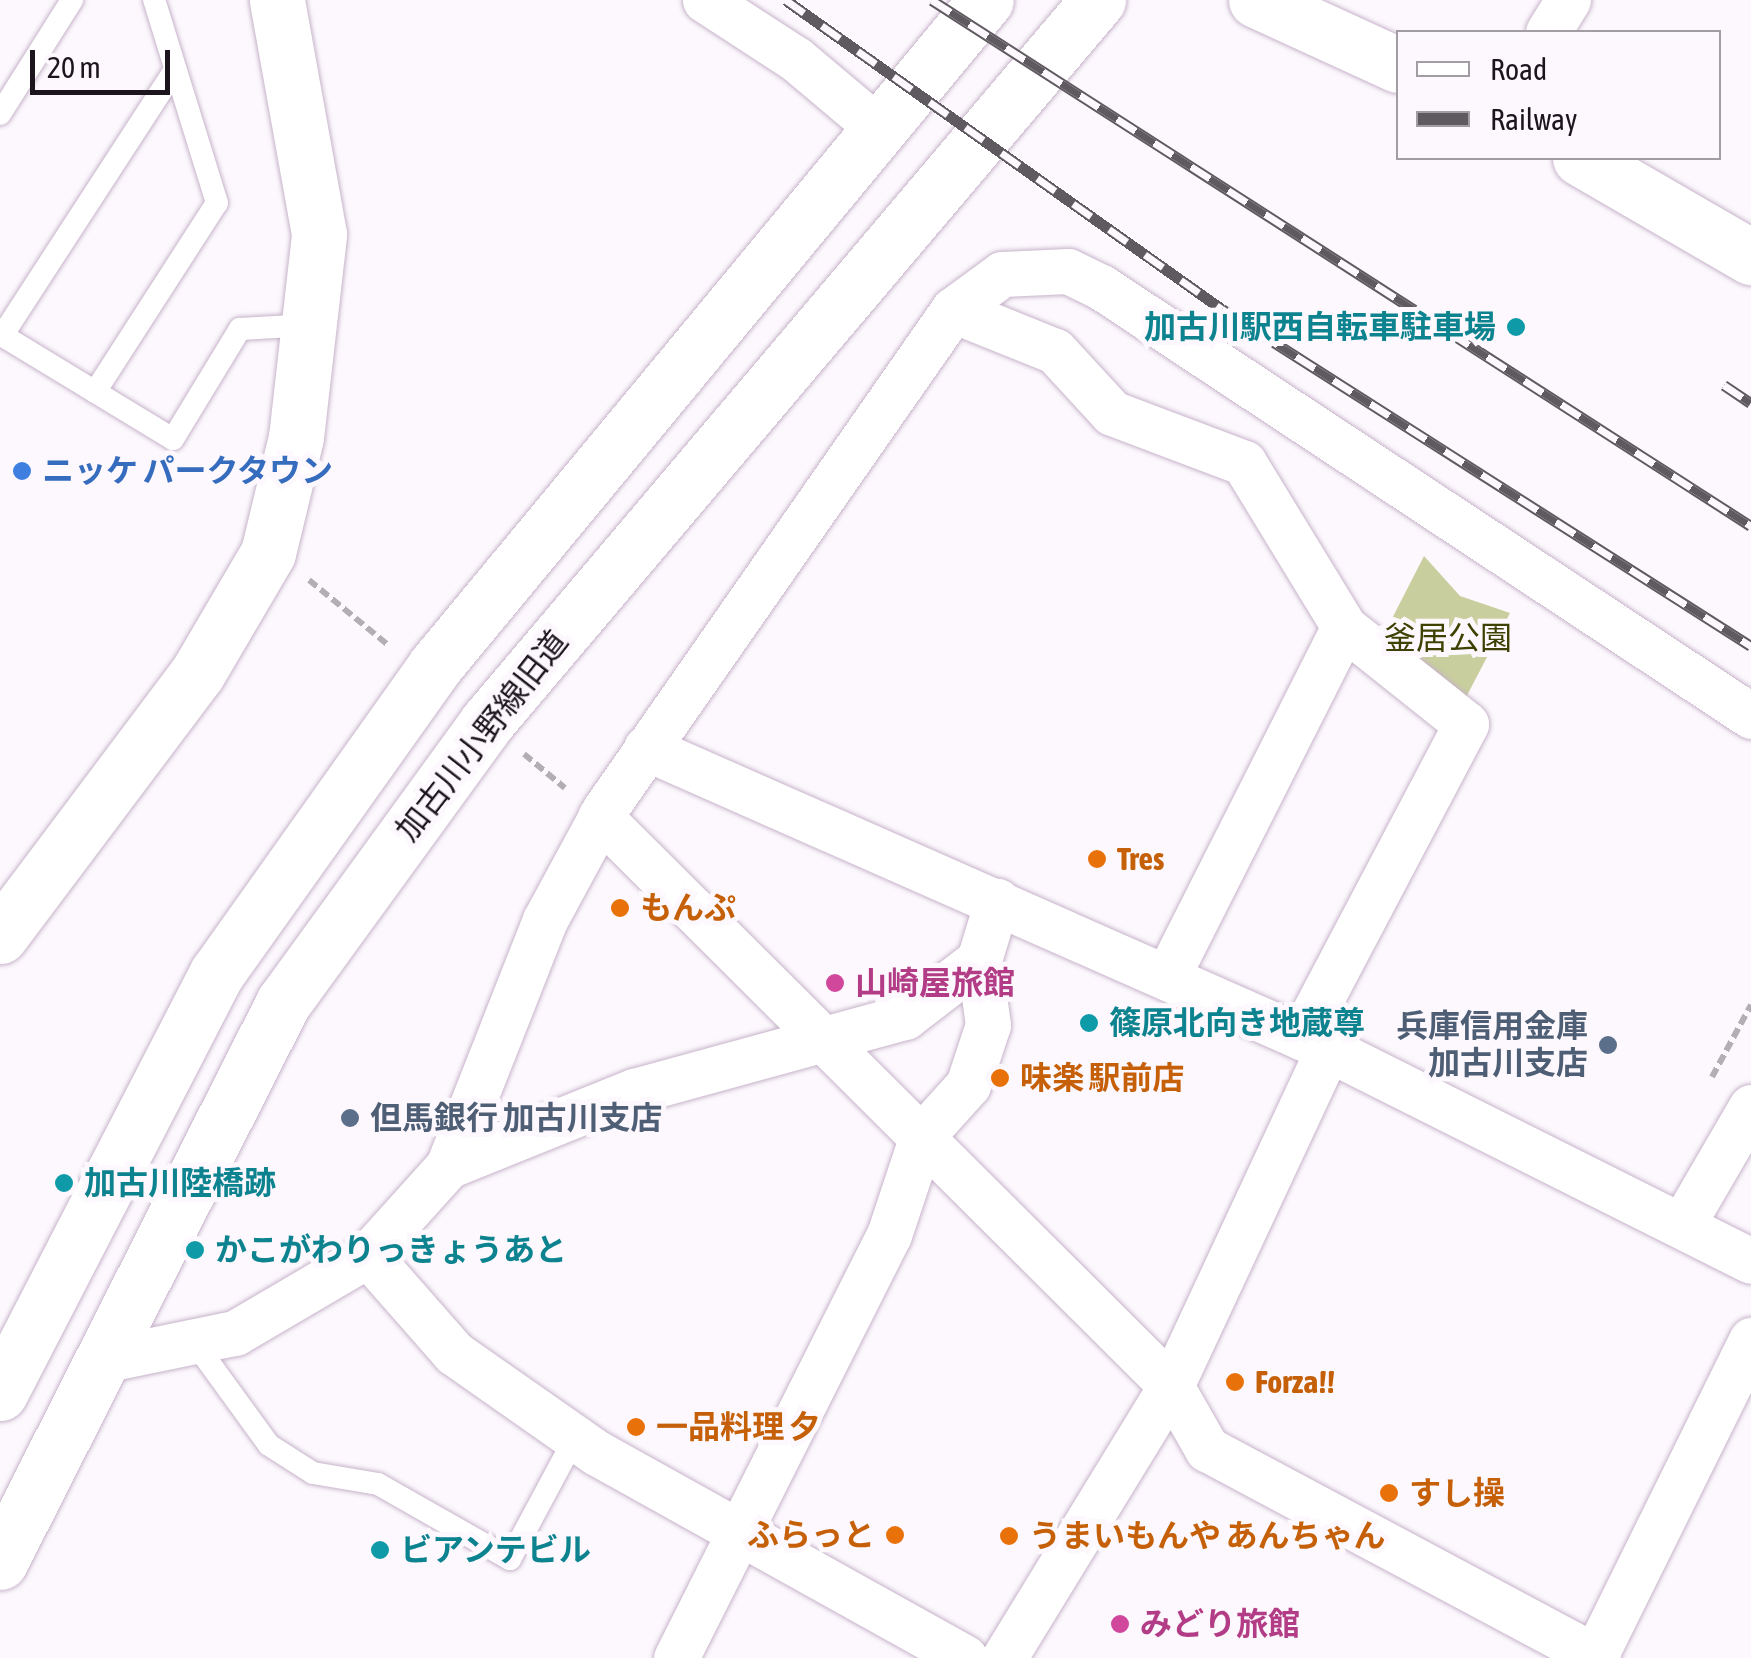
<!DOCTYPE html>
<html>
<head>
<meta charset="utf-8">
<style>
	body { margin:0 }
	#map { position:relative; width:1751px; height:1658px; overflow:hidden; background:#fcf8fd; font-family:"Asap Condensed","Noto Sans JP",sans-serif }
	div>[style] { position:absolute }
	.green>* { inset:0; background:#c8ce9d }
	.path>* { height:6px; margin-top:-3px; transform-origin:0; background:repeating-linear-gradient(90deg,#b3aeb4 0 10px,transparent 0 15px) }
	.roads { filter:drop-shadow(0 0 2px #c7b3ca) drop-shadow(0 0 2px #c7b3ca) }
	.service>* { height:22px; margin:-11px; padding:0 11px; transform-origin:11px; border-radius:11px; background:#fff }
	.minor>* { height:45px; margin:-22.5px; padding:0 22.5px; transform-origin:22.5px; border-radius:22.5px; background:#fff }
	.tertiary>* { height:55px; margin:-27.5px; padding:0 27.5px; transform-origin:27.5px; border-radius:27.5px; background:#fff }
	.rail>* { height:11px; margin-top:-5.5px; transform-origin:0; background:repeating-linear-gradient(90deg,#fcf8fd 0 22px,#5f5960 0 44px); box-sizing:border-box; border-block:2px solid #5f5960 }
	.dots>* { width:28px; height:28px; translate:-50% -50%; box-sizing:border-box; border:5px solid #fcf8fd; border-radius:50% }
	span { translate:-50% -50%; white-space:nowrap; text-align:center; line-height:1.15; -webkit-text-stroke:10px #fcf8fd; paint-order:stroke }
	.culture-label { font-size:32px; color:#0d838f; font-weight:700 }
	.right { translate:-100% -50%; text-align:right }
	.left { translate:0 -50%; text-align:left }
	.shop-label { font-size:32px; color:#366cbe; font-weight:700 }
	.park-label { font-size:32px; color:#3e4101 }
	.street-label { font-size:32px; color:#1c151d }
	.food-label { font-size:32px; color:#c56008; font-weight:700 }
	.hotel-label { font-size:32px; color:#b23c85; font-weight:700 }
	.service-label { font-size:32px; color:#4e5e75; font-weight:700 }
	.legend { position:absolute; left:1396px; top:30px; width:325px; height:130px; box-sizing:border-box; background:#fcf8fd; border:2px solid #a29da3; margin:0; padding:12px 18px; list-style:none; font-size:30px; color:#1c151d }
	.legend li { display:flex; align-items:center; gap:20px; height:50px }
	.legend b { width:50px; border:2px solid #a29da3 }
	.scale { position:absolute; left:30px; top:50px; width:140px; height:45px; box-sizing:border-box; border:5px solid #1c151d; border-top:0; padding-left:12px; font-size:30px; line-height:35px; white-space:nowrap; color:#1c151d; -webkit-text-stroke:8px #fcf8fd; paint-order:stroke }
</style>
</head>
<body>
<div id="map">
	<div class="green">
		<i style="clip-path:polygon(1424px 556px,1460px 596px,1510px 613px,1461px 707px,1380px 642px)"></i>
	</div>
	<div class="path">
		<i style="left:309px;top:580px;width:102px;rotate:39.4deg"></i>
		<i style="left:524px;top:754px;width:53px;rotate:39.7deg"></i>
		<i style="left:1712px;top:1077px;width:82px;rotate:-61.6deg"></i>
	</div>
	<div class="roads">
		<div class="service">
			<i style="left:0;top:114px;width:135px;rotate:-57.7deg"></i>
			<i style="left:0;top:334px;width:202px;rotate:31.3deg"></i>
			<i style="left:173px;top:439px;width:129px;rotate:-58.7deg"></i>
			<i style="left:240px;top:329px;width:70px;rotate:-3.3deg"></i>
			<i style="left:2px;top:336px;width:317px;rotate:-57deg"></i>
			<i style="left:95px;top:392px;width:225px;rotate:-57.2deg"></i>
			<i style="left:217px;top:203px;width:213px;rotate:-107.2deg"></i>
			<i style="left:197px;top:1346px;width:122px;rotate:54deg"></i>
			<i style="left:269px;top:1445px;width:52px;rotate:32.5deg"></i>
			<i style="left:313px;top:1473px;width:66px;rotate:9.6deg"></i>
			<i style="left:378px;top:1484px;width:152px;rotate:29.6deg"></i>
			<i style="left:510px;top:1559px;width:137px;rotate:-61.8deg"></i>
		</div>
		<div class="minor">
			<i style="left:705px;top:0;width:108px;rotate:33deg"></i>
			<i style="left:796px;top:59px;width:109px;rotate:40.1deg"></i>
			<i style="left:1548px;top:32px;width:38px;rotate:-58deg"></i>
			<i style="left:953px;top:310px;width:110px;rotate:21.9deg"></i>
			<i style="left:1055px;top:351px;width:84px;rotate:47.4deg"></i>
			<i style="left:1112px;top:413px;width:141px;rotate:20.7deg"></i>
			<i style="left:1244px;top:463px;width:192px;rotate:58.6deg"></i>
			<i style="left:1344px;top:627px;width:156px;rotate:38.5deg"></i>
			<i style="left:1466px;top:724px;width:354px;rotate:117.8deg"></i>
			<i style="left:646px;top:748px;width:745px;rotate:23.81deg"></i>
			<i style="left:1328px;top:1049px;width:473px;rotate:26.6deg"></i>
			<i style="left:600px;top:817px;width:806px;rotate:44.9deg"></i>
			<i style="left:1171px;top:1386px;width:73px;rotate:60.3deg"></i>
			<i style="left:1207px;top:1449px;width:443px;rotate:28.1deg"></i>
			<i style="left:1167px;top:977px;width:392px;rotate:-63.2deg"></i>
			<i style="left:448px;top:1166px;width:201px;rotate:-22deg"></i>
			<i style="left:634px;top:1091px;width:281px;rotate:-15.3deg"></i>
			<i style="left:905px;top:1017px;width:93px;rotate:-37.6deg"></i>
			<i style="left:1684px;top:1222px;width:133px;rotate:-59.8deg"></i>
			<i style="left:368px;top:1255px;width:130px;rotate:48.7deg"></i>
			<i style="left:454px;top:1353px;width:174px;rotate:35deg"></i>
			<i style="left:597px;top:1453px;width:421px;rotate:29.1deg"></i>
			<i style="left:98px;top:1361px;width:140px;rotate:-11.6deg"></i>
			<i style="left:235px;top:1333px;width:154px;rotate:-30.4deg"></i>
			<i style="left:368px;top:1255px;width:120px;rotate:-48deg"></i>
			<i style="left:448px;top:1166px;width:264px;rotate:-68.5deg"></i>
			<i style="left:545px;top:920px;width:126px;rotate:-61.6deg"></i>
			<i style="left:605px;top:809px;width:608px;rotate:-55.11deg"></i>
			<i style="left:953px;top:310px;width:61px;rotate:-36.3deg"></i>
			<i style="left:1002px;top:274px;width:66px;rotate:-2.6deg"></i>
			<i style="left:1068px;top:271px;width:37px;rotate:26deg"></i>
			<i style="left:1101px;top:287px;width:779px;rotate:33.42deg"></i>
			<i style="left:676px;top:1658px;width:474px;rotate:-63.3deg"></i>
			<i style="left:889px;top:1235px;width:104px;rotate:-71.6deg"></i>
			<i style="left:922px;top:1136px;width:69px;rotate:-48deg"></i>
			<i style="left:968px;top:1085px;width:63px;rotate:-71.6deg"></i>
			<i style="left:988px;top:1025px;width:66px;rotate:-97.9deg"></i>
			<i style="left:979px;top:960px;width:62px;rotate:-73deg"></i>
			<i style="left:1004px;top:1658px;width:319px;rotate:-58.5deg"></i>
			<i style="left:1171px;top:1386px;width:372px;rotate:-65deg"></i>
			<i style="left:1594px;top:1658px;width:355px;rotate:-63.7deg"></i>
		</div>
		<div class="tertiary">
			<i style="left:1256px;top:0;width:156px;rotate:24.6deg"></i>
			<i style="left:1580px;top:158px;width:198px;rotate:30.1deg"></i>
			<i style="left:0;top:936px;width:328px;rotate:-53.1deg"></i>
			<i style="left:197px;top:674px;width:140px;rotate:-59.6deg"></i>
			<i style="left:268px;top:553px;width:119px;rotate:-76.4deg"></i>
			<i style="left:296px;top:437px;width:204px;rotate:-83.5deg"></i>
			<i style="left:319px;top:234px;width:238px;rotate:-100.2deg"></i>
			<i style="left:0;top:1393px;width:473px;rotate:-62.7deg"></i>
			<i style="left:217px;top:973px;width:377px;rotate:-54.6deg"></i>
			<i style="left:435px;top:666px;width:864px;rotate:-50.4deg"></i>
			<i style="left:0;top:1562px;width:627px;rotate:-63.15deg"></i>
			<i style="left:283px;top:1003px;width:347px;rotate:-54deg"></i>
			<i style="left:487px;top:722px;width:946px;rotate:-49.76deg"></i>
		</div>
	</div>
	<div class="rail">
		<i style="left:786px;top:0;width:534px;rotate:35.33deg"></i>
		<i style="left:1222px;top:309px;width:627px;rotate:32.5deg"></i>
		<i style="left:932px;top:0;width:973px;rotate:32.71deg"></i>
		<i style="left:1724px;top:385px;width:32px;rotate:34deg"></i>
	</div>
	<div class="dots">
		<i style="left:1516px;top:327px;background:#0f9aa8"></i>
		<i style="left:22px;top:471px;background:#3f7fe0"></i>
		<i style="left:1097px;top:859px;background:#e8710a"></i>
		<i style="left:620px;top:908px;background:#e8710a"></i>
		<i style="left:835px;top:983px;background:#d1479c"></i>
		<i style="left:1089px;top:1023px;background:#0f9aa8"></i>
		<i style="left:1608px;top:1045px;background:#5c6f8a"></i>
		<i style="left:1000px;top:1078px;background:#e8710a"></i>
		<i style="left:350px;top:1118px;background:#5c6f8a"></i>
		<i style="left:64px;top:1183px;background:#0f9aa8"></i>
		<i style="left:195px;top:1250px;background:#0f9aa8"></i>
		<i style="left:1235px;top:1382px;background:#e8710a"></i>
		<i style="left:636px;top:1427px;background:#e8710a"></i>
		<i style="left:1389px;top:1493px;background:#e8710a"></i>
		<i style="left:895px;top:1535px;background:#e8710a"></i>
		<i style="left:1009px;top:1536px;background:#e8710a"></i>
		<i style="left:380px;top:1550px;background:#0f9aa8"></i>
		<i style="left:1120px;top:1624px;background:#d1479c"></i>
	</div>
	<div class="culture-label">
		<span class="right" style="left:1496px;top:327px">加古川駅西自転車駐車場</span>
		<span class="left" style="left:1109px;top:1023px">篠原北向き地蔵尊</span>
		<span class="left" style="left:84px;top:1183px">加古川陸橋跡</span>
		<span class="left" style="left:215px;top:1250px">かこがわりっきょうあと</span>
		<span class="left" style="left:400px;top:1550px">ビアンテビル</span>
	</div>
	<div class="shop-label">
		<span class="left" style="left:42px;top:471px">ニッケ パークタウン</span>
	</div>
	<div class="park-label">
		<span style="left:1448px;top:638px">釜居公園</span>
	</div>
	<div class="street-label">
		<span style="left:482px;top:736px;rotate:-52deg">加古川小野線旧道</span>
	</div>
	<div class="food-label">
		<span class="left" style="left:1117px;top:859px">Tres</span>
		<span class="left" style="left:640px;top:908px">もんぷ</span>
		<span class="left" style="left:1020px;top:1078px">味楽 駅前店</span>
		<span class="left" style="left:1255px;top:1382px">Forza!!</span>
		<span class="left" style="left:656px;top:1427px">一品料理 夕</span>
		<span class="left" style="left:1409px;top:1493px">すし操</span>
		<span class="right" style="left:875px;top:1535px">ふらっと</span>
		<span class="left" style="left:1029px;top:1536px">うまいもんや あんちゃん</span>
	</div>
	<div class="hotel-label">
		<span class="left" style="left:855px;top:983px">山崎屋旅館</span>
		<span class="left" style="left:1140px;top:1624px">みどり旅館</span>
	</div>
	<div class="service-label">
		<span class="right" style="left:1588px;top:1045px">兵庫信用金庫<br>加古川支店</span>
		<span class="left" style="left:370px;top:1118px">但馬銀行 加古川支店</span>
	</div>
	<ul class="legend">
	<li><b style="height:12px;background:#fff"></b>Road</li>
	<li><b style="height:12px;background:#5f5960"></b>Railway</li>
	</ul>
	<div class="scale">20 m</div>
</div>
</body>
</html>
